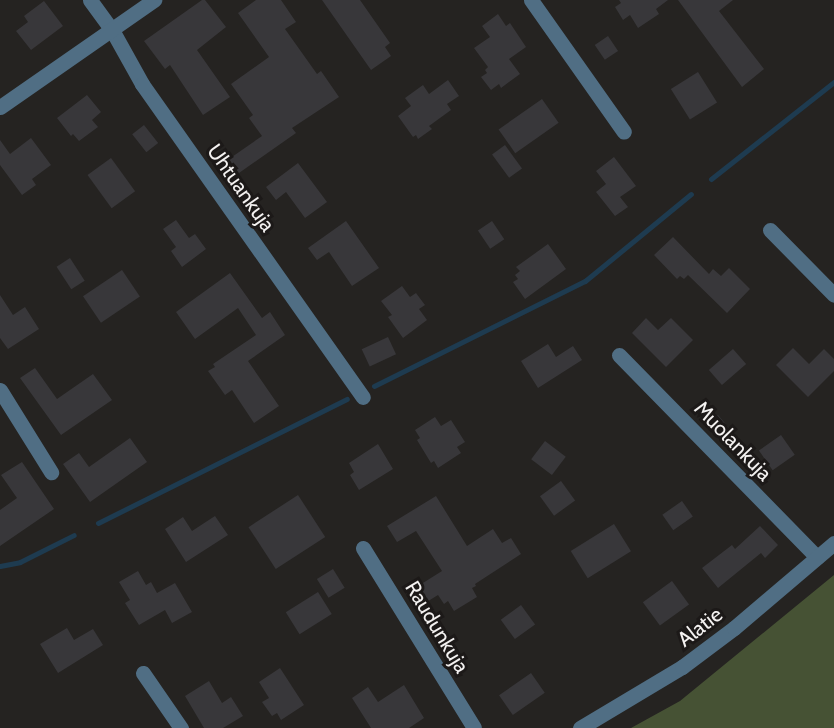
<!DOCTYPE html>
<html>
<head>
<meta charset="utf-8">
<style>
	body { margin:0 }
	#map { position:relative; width:834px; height:728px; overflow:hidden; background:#252321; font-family:Cabin,sans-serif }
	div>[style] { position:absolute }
	.forest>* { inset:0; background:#465234 }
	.stream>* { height:5px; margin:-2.5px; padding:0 2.5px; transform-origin:2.5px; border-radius:2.5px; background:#1e3b50 }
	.building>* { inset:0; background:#38373a; transform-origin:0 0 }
	.minor>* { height:15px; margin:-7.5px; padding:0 7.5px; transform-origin:7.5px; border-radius:7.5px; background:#506e84 }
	span { translate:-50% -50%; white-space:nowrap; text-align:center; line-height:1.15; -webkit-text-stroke:6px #1c1918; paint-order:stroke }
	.street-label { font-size:21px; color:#f4f2f1 }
</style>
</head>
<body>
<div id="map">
	<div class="forest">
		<i style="clip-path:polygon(834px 575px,834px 728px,631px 728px,680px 701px)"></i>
	</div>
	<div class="stream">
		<i style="left:711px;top:179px;width:157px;rotate:-38.3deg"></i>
		<i style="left:374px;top:386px;width:236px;rotate:-26.5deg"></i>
		<i style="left:585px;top:281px;width:137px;rotate:-39.4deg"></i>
		<i style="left:98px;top:523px;width:278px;rotate:-26.5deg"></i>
		<i style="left:0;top:566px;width:20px;rotate:-11deg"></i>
		<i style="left:20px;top:562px;width:60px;rotate:-26.6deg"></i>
	</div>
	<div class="building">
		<i style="clip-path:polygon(202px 0,205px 0,226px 27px,197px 50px,230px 97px,203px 115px,170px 65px,165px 69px,144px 41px)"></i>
		<i style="clip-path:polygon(256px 0,281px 0,296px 22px,285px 29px,317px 74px,321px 71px,339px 97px,292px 128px,296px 133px,239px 173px,229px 159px,262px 136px,249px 118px,253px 115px,231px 84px,269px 57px,238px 13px)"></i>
		<i style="clip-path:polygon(322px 0,360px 0,390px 43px,385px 47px,391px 56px,371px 70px)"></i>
		<i style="clip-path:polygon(619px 0,668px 0,656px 9px,659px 14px,638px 28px,630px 15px,623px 20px,615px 7px,621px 3px)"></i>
		<i style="clip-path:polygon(678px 0,733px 0,719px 11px,764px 69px,742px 87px)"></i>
		<i style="clip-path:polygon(44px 1px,63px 26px,31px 50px,16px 31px,28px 22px,24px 16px)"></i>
		<i style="clip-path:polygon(498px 14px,506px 26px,510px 23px,526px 47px,509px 59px,520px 74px,501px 88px,499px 84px,491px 90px,481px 77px,487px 73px,485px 70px,488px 67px,474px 48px,490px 37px,482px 26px)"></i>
		<i style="left:608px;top:36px;width:18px;height:16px;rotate:56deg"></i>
		<i style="left:698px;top:72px;width:36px;height:32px;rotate:58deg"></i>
		<i style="clip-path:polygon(448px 80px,459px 96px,447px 104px,451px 110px,429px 126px,432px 129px,418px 139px,416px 135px,413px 137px,398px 116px,411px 106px,405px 98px,423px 85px,429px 94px)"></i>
		<i style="clip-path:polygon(87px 95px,101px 112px,92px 120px,98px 127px,79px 141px,73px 134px,71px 136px,57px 118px)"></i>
		<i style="left:542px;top:99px;width:29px;height:53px;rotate:55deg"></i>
		<i style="left:144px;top:125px;width:23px;height:15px;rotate:52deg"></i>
		<i style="clip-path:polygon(31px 138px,51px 165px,32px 179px,36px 185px,22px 195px,0 165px,0 140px,10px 154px)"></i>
		<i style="left:505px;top:145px;width:29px;height:16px;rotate:54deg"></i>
		<i style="clip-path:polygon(614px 157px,636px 186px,620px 197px,628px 207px,615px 216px,596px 192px,606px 184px,596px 171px)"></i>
		<i style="left:111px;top:158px;width:41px;height:29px;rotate:54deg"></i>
		<i style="clip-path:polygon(298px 163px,327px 202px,305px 218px,286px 192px,276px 200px,266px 187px)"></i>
		<i style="clip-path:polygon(176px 220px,189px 238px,195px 234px,206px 249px,182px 267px,171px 251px,176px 247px,163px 229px)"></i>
		<i style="clip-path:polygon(346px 221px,379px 268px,352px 286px,329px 252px,317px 260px,308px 248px)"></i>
		<i style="left:492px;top:221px;width:22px;height:17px;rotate:56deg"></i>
		<i style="clip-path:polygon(673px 237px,709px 274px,713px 269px,721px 276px,729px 268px,750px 289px,727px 313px,688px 275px,684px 279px,680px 276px,677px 279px,654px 255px)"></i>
		<i style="clip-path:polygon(548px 244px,566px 269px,525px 299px,513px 282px,518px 279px,515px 275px,520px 271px,516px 267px)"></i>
		<i style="left:70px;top:258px;width:27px;height:16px;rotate:57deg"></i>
		<i style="left:122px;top:270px;width:32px;height:47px;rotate:56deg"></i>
		<i style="clip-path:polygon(230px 273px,262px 318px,270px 312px,285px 335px,248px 361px,279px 406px,254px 423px,232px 390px,225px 395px,208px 371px,215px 367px,213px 364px,256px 335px,238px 308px,195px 339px,176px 312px)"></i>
		<i style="clip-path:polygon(402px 286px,410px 297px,416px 293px,425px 305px,419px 309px,427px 320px,403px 338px,388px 317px,392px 315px,381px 301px)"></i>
		<i style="clip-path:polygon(0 295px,13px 315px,25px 307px,39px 329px,8px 349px,0 338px)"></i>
		<i style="clip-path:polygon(646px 318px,658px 330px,671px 318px,693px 340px,666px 367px,632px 333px)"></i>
		<i style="left:388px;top:337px;width:19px;height:29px;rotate:65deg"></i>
		<i style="clip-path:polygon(548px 344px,556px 357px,573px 346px,582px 360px,538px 388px,521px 361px)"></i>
		<i style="clip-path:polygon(793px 348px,809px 364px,824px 349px,834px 359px,834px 371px,808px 397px,776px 365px)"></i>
		<i style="left:733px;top:349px;width:20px;height:32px;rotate:49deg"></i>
		<i style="clip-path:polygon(35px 368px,57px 399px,93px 374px,112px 400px,61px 435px,20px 378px)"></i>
		<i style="left:718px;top:415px;width:17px;height:14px;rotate:50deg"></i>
		<i style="clip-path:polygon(435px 417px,441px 426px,451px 420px,465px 442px,457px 447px,461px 453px,438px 468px,434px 461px,431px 463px,417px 440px,420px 438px,415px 430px)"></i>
		<i style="left:781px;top:435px;width:24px;height:27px;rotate:55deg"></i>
		<i style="clip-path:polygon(130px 438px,147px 462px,90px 502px,63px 464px,79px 453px,89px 467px)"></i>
		<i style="left:545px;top:441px;width:26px;height:23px;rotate:37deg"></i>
		<i style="clip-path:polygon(378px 444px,393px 469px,359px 490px,350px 475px,354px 472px,349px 463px)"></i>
		<i style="clip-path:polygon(22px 462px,54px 509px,0 546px,0 510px,17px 498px,1px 475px)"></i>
		<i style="left:561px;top:481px;width:24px;height:26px;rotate:54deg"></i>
		<i style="left:298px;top:495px;width:50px;height:59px;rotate:57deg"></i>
		<i style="clip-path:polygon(436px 496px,467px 546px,493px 529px,502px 543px,511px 538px,521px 554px,475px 584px,476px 586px,472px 588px,477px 597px,454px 611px,448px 601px,444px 604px,438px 595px,417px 608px,407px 593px,442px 571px,416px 531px,397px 542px,387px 526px)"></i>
		<i style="left:682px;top:501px;width:19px;height:24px;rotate:55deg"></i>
		<i style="clip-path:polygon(215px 516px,228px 535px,186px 562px,165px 529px,183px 517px,192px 531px)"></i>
		<i style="left:614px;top:524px;width:32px;height:51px;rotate:58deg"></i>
		<i style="clip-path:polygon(760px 526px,778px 545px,765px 558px,761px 553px,718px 588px,702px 568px,732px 545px,735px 549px)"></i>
		<i style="left:333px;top:569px;width:22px;height:19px;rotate:58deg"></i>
		<i style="clip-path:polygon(138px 571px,146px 585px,151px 582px,157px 593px,175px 583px,192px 612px,172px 623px,165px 610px,139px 625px,125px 603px,130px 600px,119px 582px)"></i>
		<i style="left:672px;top:581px;width:29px;height:36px;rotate:54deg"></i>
		<i style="left:318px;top:592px;width:26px;height:38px;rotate:58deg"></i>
		<i style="left:521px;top:605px;width:24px;height:25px;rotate:54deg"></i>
		<i style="clip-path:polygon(67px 628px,74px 640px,93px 629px,103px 645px,58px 673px,40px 644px)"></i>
		<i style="clip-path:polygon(280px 668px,304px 705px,281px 720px,277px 713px,272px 716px,262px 702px,269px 698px,259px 682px)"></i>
		<i style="left:531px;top:673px;width:24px;height:39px;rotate:55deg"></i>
		<i style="clip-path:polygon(209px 681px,222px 703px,231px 697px,243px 716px,223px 728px,204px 728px,185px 696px)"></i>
		<i style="clip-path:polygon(404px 685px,424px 718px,409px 728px,371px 728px,352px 698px,368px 687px,378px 702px)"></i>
	</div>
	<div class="minor">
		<i style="left:90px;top:0;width:37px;rotate:54deg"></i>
		<i style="left:112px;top:30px;width:62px;rotate:60.9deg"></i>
		<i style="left:142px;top:84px;width:383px;rotate:54.8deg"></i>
		<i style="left:531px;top:0;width:161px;rotate:54.8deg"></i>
		<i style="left:0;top:107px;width:188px;rotate:-34.8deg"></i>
		<i style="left:770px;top:230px;width:91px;rotate:45.4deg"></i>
		<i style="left:619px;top:355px;width:283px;rotate:45.6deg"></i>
		<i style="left:0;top:390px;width:97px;rotate:58.1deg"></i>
		<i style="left:363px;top:548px;width:211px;rotate:58.3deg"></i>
		<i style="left:143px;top:673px;width:67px;rotate:55.4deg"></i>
		<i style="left:580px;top:728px;width:119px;rotate:-30.9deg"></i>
		<i style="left:682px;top:667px;width:65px;rotate:-36.9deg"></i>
		<i style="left:734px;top:628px;width:131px;rotate:-40.4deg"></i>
	</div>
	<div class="street-label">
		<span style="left:241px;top:188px;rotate:55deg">Uhtuankuja</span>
		<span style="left:733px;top:441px;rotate:46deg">Muolankuja</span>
		<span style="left:437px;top:627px;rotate:59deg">Raudunkuja</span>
		<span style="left:700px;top:627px;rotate:-38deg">Alatie</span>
	</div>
</div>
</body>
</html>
